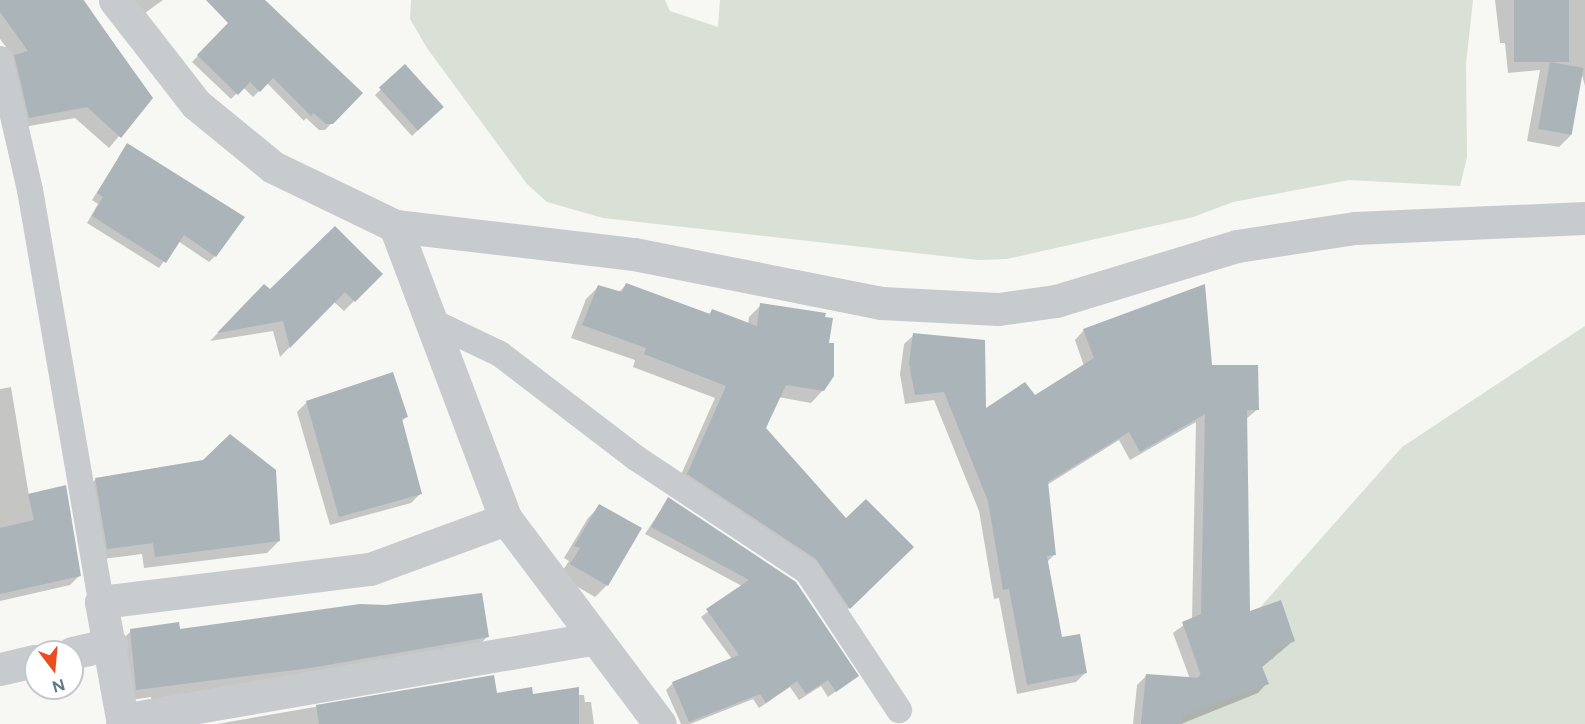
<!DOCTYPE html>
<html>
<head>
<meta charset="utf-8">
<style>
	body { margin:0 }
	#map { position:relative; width:1585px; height:724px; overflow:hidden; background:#f7f7f4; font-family:Figtree,sans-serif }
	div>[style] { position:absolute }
	.green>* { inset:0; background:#d9e0d5 }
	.shadow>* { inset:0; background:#0003 }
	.building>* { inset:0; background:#abb4b9; transform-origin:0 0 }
	.service>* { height:26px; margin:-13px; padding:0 13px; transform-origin:13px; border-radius:13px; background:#c7cbce }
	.minor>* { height:33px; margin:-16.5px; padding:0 16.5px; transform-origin:16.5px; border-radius:16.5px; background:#c7cbce }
	.tertiary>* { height:33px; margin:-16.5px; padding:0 16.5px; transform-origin:16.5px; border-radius:16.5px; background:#c7cbce }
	span { translate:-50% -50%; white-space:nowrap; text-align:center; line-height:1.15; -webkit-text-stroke:6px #fff; paint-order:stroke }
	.north { position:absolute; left:24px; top:640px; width:60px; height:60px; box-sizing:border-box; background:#fff; border:2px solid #c1c9cf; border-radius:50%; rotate:164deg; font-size:16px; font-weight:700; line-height:24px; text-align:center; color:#657887 }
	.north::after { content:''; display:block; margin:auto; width:21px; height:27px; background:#ed4c1f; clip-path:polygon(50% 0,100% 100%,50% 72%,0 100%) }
</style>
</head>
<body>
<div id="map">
	<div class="green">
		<i style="clip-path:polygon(411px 0,665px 0,670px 11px,718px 27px,720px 0,1473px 0,1466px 64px,1467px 157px,1460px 186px,1349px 180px,1233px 202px,1193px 217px,1007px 259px,978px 260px,603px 218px,547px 202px,527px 184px,427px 48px,410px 19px)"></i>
		<i style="clip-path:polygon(1585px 326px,1585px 724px,1157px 724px,1402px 447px)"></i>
	</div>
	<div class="shadow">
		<i style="clip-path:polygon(0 0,84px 0,151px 98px,109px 148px,75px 118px,18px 128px,0 53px,6px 47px,0 39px)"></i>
		<i style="clip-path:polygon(124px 0,163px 0,138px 18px)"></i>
		<i style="clip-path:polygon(252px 0,263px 0,361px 93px,325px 130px,319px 130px,306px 118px,304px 121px,267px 83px,253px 97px,243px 87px,231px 99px,192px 62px)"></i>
		<i style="clip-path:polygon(1495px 0,1585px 0,1585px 86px,1581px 71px,1571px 135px,1559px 147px,1527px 141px,1540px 70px,1508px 73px,1505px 43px,1500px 43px)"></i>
		<i style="clip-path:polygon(405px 66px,436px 113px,412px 136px,375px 95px)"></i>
		<i style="clip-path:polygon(127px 145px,215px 256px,209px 262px,178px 241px,159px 268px,87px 223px,98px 204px,92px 200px)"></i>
		<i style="clip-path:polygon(381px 274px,344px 311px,334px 302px,280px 357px,273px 331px,210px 341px,264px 286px,270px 291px)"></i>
		<i style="clip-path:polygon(626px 285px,708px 315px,712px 311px,748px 324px,749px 317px,761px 305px,823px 390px,811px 403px,778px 397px,764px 429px,846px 520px,911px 547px,837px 620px,804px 571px,676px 486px,715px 398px,633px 367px,635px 360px,571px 338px,586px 299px,598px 287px,618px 293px)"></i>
		<i style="clip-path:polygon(1084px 330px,1211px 367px,1258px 409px,1246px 419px,1249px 613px,1293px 641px,1261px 668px,1267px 683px,1258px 693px,1181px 724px,1133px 724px,1137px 685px,1146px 676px,1190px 679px,1173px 633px,1192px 619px,1196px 422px,1130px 460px,1119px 440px,1047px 485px,1054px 555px,1047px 562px,1061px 639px,1085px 673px,1076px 682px,1017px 694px,999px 598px,994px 599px,979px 511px,934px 400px,905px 404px,900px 374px,904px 344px,914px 335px,984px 411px,1034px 397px,1084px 366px,1075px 340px)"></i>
		<i style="clip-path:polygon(392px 374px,406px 417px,401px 422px,421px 493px,411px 503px,330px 525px,297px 412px,306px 403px)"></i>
		<i style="clip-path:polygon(11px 387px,29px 496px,80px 575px,70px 585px,0 601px,0 389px)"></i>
		<i style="clip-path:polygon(96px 479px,279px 541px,267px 553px,144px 568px,142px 554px,95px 560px,83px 492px)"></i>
		<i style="clip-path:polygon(668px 499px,857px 676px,828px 697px,821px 686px,799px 700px,790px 687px,759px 708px,753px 699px,690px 724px,681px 724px,666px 690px,673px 683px,732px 659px,701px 617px,742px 586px,645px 534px)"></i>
		<i style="clip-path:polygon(600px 506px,607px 585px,595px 597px,559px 576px,569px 561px,564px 558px,588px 518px)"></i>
		<i style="clip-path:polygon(131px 631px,178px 631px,487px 637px,475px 649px,152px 705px,151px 697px,124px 701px,119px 643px)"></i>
		<i style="clip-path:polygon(493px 676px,496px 695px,584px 695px,585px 702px,591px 702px,594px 724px,217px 724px)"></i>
	</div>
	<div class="building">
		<i style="clip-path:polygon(0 0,83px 0,153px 98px,121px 138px,87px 107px,29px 118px,14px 55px,28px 51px,0 12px)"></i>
		<i style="clip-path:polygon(206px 0,265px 0,363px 93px,333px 124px,326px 124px,313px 113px,311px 116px,273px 78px,260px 92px,250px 82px,238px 95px,197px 55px,228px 23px)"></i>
		<i style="left:1514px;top:0;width:55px;height:62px"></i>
		<i style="left:1550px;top:62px;width:34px;height:68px;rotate:10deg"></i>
		<i style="left:405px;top:64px;width:58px;height:35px;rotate:48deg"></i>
		<i style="clip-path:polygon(127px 143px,245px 217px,216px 257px,184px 235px,166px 263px,92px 216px,103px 197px,97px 193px)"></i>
		<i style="clip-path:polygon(335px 226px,383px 274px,355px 302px,345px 292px,290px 348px,283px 321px,217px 333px,264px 284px,270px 289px)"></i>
		<i style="clip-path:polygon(626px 283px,710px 314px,712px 309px,757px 326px,760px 303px,826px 313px,825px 317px,833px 318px,829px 343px,834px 343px,834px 376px,824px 391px,786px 385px,766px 428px,846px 518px,866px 499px,914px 547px,850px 609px,816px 559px,687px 474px,726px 386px,644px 354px,646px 348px,582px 325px,598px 285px,622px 292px)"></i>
		<i style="clip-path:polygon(1205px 284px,1212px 365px,1258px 365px,1259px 410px,1247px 410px,1250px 611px,1281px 600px,1295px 641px,1271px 651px,1274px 658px,1261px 664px,1269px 684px,1183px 716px,1182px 724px,1141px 724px,1146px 674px,1202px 678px,1182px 622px,1201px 614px,1205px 414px,1140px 452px,1129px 432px,1048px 482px,1056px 555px,1047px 556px,1062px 637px,1080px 634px,1087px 673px,1027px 685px,1009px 589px,1003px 590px,988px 501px,944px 392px,915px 395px,909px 363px,913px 333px,985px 340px,986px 408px,1025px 382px,1035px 395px,1094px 358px,1083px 329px)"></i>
		<i style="clip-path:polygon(393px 372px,408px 417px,402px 419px,422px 494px,339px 517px,306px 401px)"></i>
		<i style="clip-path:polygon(230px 434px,276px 470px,280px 541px,155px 557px,153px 543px,107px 549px,95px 478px,203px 460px)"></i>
		<i style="clip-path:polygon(66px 485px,81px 576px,0 594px,0 528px,34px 520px,28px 494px)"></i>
		<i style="clip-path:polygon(668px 497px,796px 582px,859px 676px,836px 692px,828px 680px,806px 694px,797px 681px,766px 703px,760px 694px,689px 722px,672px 682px,739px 655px,706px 609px,749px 580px,651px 527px)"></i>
		<i style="clip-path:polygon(599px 504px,642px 528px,608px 586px,570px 564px,580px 548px,574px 546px)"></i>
		<i style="clip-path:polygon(482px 593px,489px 637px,310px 668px,136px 690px,130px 629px,179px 622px,180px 629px,360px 604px,386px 605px)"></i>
		<i style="clip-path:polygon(494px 675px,497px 693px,532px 687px,533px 694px,579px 687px,579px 724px,319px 724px,316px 705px)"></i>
	</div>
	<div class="service">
		<i style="left:0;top:59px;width:134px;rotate:77.1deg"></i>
		<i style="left:30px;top:190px;width:418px;rotate:80.2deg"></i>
		<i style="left:431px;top:321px;width:76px;rotate:25.6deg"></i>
		<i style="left:500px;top:354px;width:171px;rotate:37.4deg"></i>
		<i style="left:636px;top:458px;width:205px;rotate:33.5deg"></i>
		<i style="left:807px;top:571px;width:167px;rotate:56.5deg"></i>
	</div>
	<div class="minor">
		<i style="left:395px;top:226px;width:313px;rotate:69.3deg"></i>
		<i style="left:506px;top:519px;width:256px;rotate:53.1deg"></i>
		<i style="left:72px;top:653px;width:40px;rotate:-13deg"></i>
		<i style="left:0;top:669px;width:37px;rotate:-13deg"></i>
		<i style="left:122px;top:720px;width:480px;rotate:-9.8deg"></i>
		<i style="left:123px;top:724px;width:124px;rotate:-100.2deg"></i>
		<i style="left:101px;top:602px;width:271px;rotate:-7deg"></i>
		<i style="left:370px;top:569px;width:145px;rotate:-20.2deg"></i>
	</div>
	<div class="tertiary">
		<i style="left:115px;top:0;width:132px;rotate:52.1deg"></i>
		<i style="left:196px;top:104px;width:99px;rotate:39.3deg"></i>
		<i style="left:273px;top:167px;width:136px;rotate:25.8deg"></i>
		<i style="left:395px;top:226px;width:241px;rotate:6.7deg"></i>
		<i style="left:634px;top:254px;width:252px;rotate:11.2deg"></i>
		<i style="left:881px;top:303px;width:117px;rotate:2.9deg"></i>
		<i style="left:998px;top:309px;width:59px;rotate:-7.9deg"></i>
		<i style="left:1056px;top:301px;width:189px;rotate:-16.9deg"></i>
		<i style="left:1237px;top:246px;width:119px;rotate:-8.7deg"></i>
		<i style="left:1355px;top:228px;width:230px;rotate:-2.5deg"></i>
	</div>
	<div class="north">N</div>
</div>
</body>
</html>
